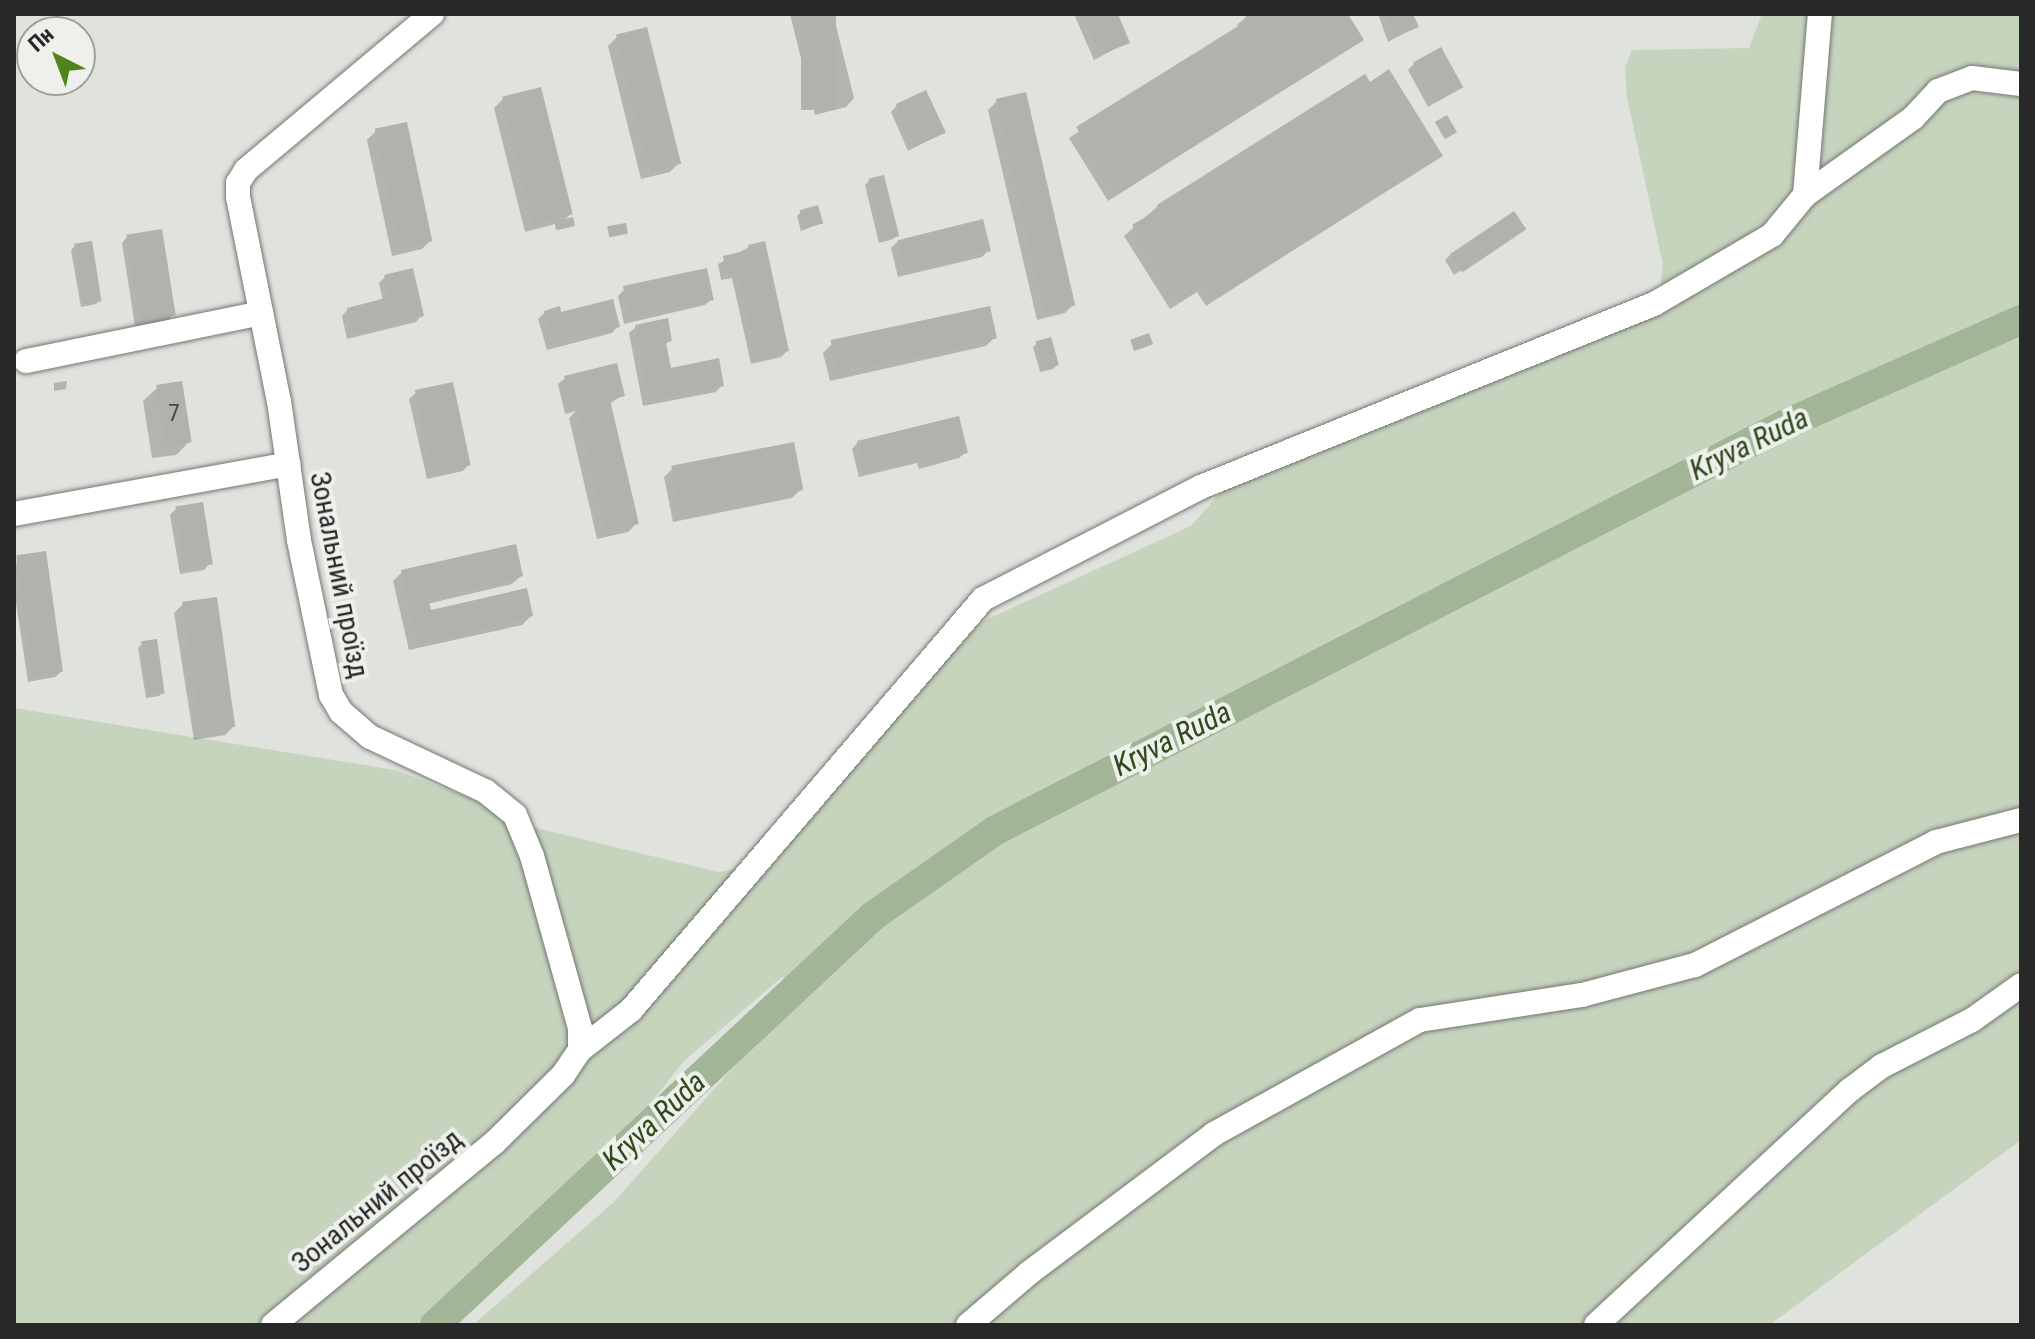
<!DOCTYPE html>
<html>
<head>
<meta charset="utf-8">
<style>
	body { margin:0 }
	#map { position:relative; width:2035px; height:1339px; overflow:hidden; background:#dfe2dd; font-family:"Roboto Condensed",sans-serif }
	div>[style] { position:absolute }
	.green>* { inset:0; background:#c6d4bd }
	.shadow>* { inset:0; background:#0003 }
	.river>* { height:30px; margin:-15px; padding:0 15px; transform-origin:15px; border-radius:15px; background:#a3b597 }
	.building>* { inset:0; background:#afb2ad; transform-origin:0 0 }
	.roads { filter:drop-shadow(0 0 2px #747772) drop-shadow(0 0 2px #747772) }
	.minor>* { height:24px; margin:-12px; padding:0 12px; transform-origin:12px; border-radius:12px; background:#fff }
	span { translate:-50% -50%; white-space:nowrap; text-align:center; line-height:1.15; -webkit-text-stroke:8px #edf0eb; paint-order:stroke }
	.number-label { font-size:24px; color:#494a48 }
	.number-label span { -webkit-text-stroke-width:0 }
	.street-label { font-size:28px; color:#272827 }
	.water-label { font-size:30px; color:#314a1c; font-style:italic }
	.frame { position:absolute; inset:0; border:16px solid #272827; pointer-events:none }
	.north { position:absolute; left:16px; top:16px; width:80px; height:80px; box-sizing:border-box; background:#edf0eb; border:2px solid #9ea09d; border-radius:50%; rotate:318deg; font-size:22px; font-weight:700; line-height:32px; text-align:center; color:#272827 }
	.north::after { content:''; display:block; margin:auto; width:28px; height:36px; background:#50841a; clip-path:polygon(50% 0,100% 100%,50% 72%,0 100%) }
</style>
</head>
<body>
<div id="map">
	<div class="green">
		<i style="clip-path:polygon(1762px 14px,2021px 14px,2021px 1140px,1769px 1325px,473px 1325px,614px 1202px,755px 1043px,818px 987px,782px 977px,684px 1061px,618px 1144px,420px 1325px,14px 1325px,14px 708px,395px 770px,478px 801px,507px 821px,718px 872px,760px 866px,867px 740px,983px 621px,1191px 526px,1221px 492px,1659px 296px,1663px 265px,1627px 97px,1625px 67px,1632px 50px,1749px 48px)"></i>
	</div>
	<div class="shadow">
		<i style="clip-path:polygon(790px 14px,833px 14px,854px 98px,846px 107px,815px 115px)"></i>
		<i style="clip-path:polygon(1074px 14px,1116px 14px,1128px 42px,1094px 60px)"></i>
		<i style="clip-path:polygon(1249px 14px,1345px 14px,1361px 40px,1108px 201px,1069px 138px,1239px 28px,1237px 25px)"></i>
		<i style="clip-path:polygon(1378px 14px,1411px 14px,1416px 27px,1388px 42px)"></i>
		<i style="clip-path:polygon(617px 37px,679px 163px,670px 172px,641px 179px,608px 46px)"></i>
		<i style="clip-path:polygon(1414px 64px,1461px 87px,1428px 107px,1408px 70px)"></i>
		<i style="clip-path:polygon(503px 99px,571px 214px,563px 221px,572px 227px,556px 230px,555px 224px,525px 232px,494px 108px)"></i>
		<i style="clip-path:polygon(997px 101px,1074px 304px,1065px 313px,1037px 320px,988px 110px)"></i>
		<i style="clip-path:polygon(897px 105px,943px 132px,908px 151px,891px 112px)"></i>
		<i style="clip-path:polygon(376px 131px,431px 240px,422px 249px,392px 256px,367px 140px)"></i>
		<i style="clip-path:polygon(1441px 156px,1206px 306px,1197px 292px,1170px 309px,1124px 236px,1158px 206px)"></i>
		<i style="clip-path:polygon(869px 181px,897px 235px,893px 239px,879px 243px,865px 185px)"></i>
		<i style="clip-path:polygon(801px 212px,821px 223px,801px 231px,797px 216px)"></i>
		<i style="clip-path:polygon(1523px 229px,1454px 275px,1445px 260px,1451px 254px)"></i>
		<i style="clip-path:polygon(128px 236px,174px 314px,167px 321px,135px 326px,122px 243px)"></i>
		<i style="clip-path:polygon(898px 241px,989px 250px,982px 257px,898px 277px,891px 248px)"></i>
		<i style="clip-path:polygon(75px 246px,100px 300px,96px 304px,81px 307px,71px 250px)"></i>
		<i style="clip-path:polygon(749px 247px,787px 351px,781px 357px,751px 364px,732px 278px,721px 280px,718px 264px)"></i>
		<i style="clip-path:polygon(385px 277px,422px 315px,416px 322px,347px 339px,342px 316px,348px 309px,383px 301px,379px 283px)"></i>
		<i style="clip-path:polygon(624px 290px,712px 299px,705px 305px,624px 324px,618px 296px)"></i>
		<i style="clip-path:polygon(545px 312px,560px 315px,618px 326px,612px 333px,547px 350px,538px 319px)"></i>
		<i style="clip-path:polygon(636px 327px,670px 340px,665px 345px,669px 370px,722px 385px,716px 392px,643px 406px,629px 333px)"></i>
		<i style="clip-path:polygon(995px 337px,986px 346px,830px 381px,823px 353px,832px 344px)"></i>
		<i style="clip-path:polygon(1037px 343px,1057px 365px,1053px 369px,1040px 372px,1033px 347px)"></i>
		<i style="clip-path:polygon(565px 378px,623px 395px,609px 404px,637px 523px,628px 532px,597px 539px,569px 418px,576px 411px,565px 414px,558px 384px)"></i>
		<i style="clip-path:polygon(67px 381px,66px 389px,54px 391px,54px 383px)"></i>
		<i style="clip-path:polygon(157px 388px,190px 441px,176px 455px,152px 458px,143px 401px)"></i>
		<i style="clip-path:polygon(416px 393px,469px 464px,463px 471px,427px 479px,409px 399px)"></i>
		<i style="clip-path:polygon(858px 442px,966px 452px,959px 458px,919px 469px,917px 463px,859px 477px,852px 449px)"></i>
		<i style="clip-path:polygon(673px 468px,801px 489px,792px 498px,673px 522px,664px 477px)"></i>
		<i style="clip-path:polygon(176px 509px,210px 563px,204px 570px,180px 574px,170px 515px)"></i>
		<i style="clip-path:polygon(17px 557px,62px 671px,55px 677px,28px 682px,14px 589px)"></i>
		<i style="clip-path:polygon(402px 572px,521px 576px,512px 584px,427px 604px,429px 612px,531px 616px,522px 625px,409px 650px,393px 581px)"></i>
		<i style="clip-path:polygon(183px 604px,234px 726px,225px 735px,194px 740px,174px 613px)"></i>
		<i style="clip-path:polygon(142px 644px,163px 692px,159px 696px,146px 698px,138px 648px)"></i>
	</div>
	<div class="river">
		<i style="left:435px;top:1325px;width:599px;rotate:-43.04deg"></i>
		<i style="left:873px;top:916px;width:150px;rotate:-35deg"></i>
		<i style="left:996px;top:830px;width:888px;rotate:-27.2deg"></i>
		<i style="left:1786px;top:424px;width:257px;rotate:-23.9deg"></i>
	</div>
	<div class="building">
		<i style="left:801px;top:14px;width:35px;height:96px"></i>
		<i style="clip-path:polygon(1083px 14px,1118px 14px,1130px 43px,1100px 55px)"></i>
		<i style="clip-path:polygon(1244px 14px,1348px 14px,1364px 40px,1118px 194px,1076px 127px,1248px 20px)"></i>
		<i style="clip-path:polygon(1386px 14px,1413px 14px,1419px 27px,1395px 37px)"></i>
		<i style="left:647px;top:27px;width:141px;height:32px;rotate:76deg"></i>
		<i style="left:1441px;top:47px;width:46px;height:32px;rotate:61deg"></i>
		<i style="clip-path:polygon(1389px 69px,1443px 156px,1215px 299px,1206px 284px,1179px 301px,1132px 225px,1159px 209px,1157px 205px,1365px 74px,1370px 82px)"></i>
		<i style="left:541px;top:87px;width:131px;height:40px;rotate:76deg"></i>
		<i style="left:926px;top:90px;width:47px;height:33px;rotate:65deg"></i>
		<i style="left:1026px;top:92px;width:219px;height:31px;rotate:77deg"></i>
		<i style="left:1447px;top:115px;width:20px;height:14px;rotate:60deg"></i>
		<i style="left:407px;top:122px;width:122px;height:33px;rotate:78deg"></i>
		<i style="left:884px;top:175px;width:63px;height:16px;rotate:76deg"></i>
		<i style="left:818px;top:205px;width:19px;height:19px;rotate:74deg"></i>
		<i style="left:1514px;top:211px;width:22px;height:77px;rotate:56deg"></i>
		<i style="left:573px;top:217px;width:9px;height:18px;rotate:77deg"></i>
		<i style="left:983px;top:219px;width:33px;height:88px;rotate:76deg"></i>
		<i style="left:626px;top:223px;width:11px;height:19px;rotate:80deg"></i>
		<i style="left:162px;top:229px;width:87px;height:36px;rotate:81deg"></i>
		<i style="left:92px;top:241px;width:61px;height:18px;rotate:81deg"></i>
		<i style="clip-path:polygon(765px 241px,789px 351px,757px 358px,738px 273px,727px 275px,723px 256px,749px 250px,748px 245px)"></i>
		<i style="clip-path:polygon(413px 268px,424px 316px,353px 334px,347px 308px,390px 297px,384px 275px)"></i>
		<i style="left:707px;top:268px;width:33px;height:86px;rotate:78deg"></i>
		<i style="clip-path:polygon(613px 299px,620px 327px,553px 345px,544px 311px,560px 306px,561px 312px)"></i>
		<i style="left:990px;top:306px;width:33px;height:163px;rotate:78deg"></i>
		<i style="clip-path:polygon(668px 318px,672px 341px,666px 342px,671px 368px,719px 358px,724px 386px,649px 400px,635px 325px)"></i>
		<i style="left:1149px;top:333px;width:12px;height:20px;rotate:70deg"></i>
		<i style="left:1051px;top:337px;width:29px;height:16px;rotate:74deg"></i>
		<i style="clip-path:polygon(617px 363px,625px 396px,610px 400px,639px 524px,606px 531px,577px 407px,571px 409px,564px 376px)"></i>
		<i style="left:182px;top:381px;width:62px;height:26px;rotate:81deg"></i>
		<i style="left:453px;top:382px;width:85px;height:39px;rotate:78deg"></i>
		<i style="clip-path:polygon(959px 416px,968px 453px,925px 463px,924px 458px,865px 472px,857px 441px)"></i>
		<i style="left:794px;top:442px;width:49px;height:125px;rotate:79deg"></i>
		<i style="left:203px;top:502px;width:63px;height:28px;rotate:81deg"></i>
		<i style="clip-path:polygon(516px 544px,523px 576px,428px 598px,431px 610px,527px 588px,533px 616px,418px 643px,401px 570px)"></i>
		<i style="left:46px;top:551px;width:122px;height:30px;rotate:82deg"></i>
		<i style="left:217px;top:597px;width:131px;height:35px;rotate:82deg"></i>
		<i style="left:157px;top:639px;width:55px;height:16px;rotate:82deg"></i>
	</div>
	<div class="roads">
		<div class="minor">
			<i style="left:1805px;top:195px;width:133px;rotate:-35.5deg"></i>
			<i style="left:1913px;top:118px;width:37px;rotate:-47deg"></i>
			<i style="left:1938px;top:91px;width:36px;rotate:-21deg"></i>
			<i style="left:1972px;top:78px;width:49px;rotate:7deg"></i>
			<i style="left:26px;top:361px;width:240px;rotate:-11.5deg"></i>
			<i style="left:14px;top:514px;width:279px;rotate:-10.3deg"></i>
			<i style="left:580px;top:1050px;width:65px;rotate:-38.1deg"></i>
			<i style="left:631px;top:1010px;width:541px;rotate:-49.42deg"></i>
			<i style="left:983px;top:599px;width:245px;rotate:-27.2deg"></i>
			<i style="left:1201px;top:487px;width:489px;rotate:-22deg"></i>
			<i style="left:1654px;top:304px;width:137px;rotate:-30.3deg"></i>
			<i style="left:1772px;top:235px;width:52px;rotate:-50.5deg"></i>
			<i style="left:1805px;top:195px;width:182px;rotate:-85.3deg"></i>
			<i style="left:273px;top:1325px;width:286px;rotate:-39.5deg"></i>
			<i style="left:494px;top:1143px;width:97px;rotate:-44.6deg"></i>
			<i style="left:563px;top:1075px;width:30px;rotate:-56deg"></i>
			<i style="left:580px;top:1050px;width:22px;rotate:-90deg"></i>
			<i style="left:580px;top:1028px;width:179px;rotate:-105.6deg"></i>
			<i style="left:532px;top:856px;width:44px;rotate:-112.5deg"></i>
			<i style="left:515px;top:815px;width:38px;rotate:-141deg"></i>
			<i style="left:485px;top:791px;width:127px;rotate:-154.8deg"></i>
			<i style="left:370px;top:737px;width:38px;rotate:-139deg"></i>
			<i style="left:341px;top:712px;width:20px;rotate:-120deg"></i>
			<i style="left:331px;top:695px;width:158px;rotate:-101.7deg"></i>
			<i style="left:299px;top:540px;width:139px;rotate:-98.2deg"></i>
			<i style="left:279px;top:402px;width:209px;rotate:-101.3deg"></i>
			<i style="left:238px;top:197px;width:14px;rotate:-90deg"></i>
			<i style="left:238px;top:183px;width:15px;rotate:-58deg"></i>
			<i style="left:246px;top:170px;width:243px;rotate:-40deg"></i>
			<i style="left:968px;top:1325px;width:80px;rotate:-40.4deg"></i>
			<i style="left:1029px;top:1273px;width:231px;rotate:-36.9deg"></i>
			<i style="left:1214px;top:1134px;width:235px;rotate:-29deg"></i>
			<i style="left:1420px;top:1020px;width:164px;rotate:-8.8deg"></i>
			<i style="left:1582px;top:995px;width:117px;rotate:-14.9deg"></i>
			<i style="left:1695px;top:965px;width:271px;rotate:-27deg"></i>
			<i style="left:1936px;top:842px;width:88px;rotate:-14.5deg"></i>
			<i style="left:1596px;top:1325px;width:346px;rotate:-42.8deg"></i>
			<i style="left:1850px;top:1090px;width:40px;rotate:-37deg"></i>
			<i style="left:1882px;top:1066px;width:101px;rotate:-27.1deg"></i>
			<i style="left:1972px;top:1020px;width:60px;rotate:-35.5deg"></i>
		</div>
	</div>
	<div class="number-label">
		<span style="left:174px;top:414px">7</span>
	</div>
	<div class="street-label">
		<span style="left:339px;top:575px;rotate:79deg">Зональний проїзд</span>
		<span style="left:377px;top:1201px;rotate:-39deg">Зональний проїзд</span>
	</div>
	<div class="water-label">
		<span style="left:1749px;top:444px;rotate:-26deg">Kryva Ruda</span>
		<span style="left:1172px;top:739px;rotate:-27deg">Kryva Ruda</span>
		<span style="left:654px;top:1121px;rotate:-43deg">Kryva Ruda</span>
	</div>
	<div class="frame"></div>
	<div class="north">Пн</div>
</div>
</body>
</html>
